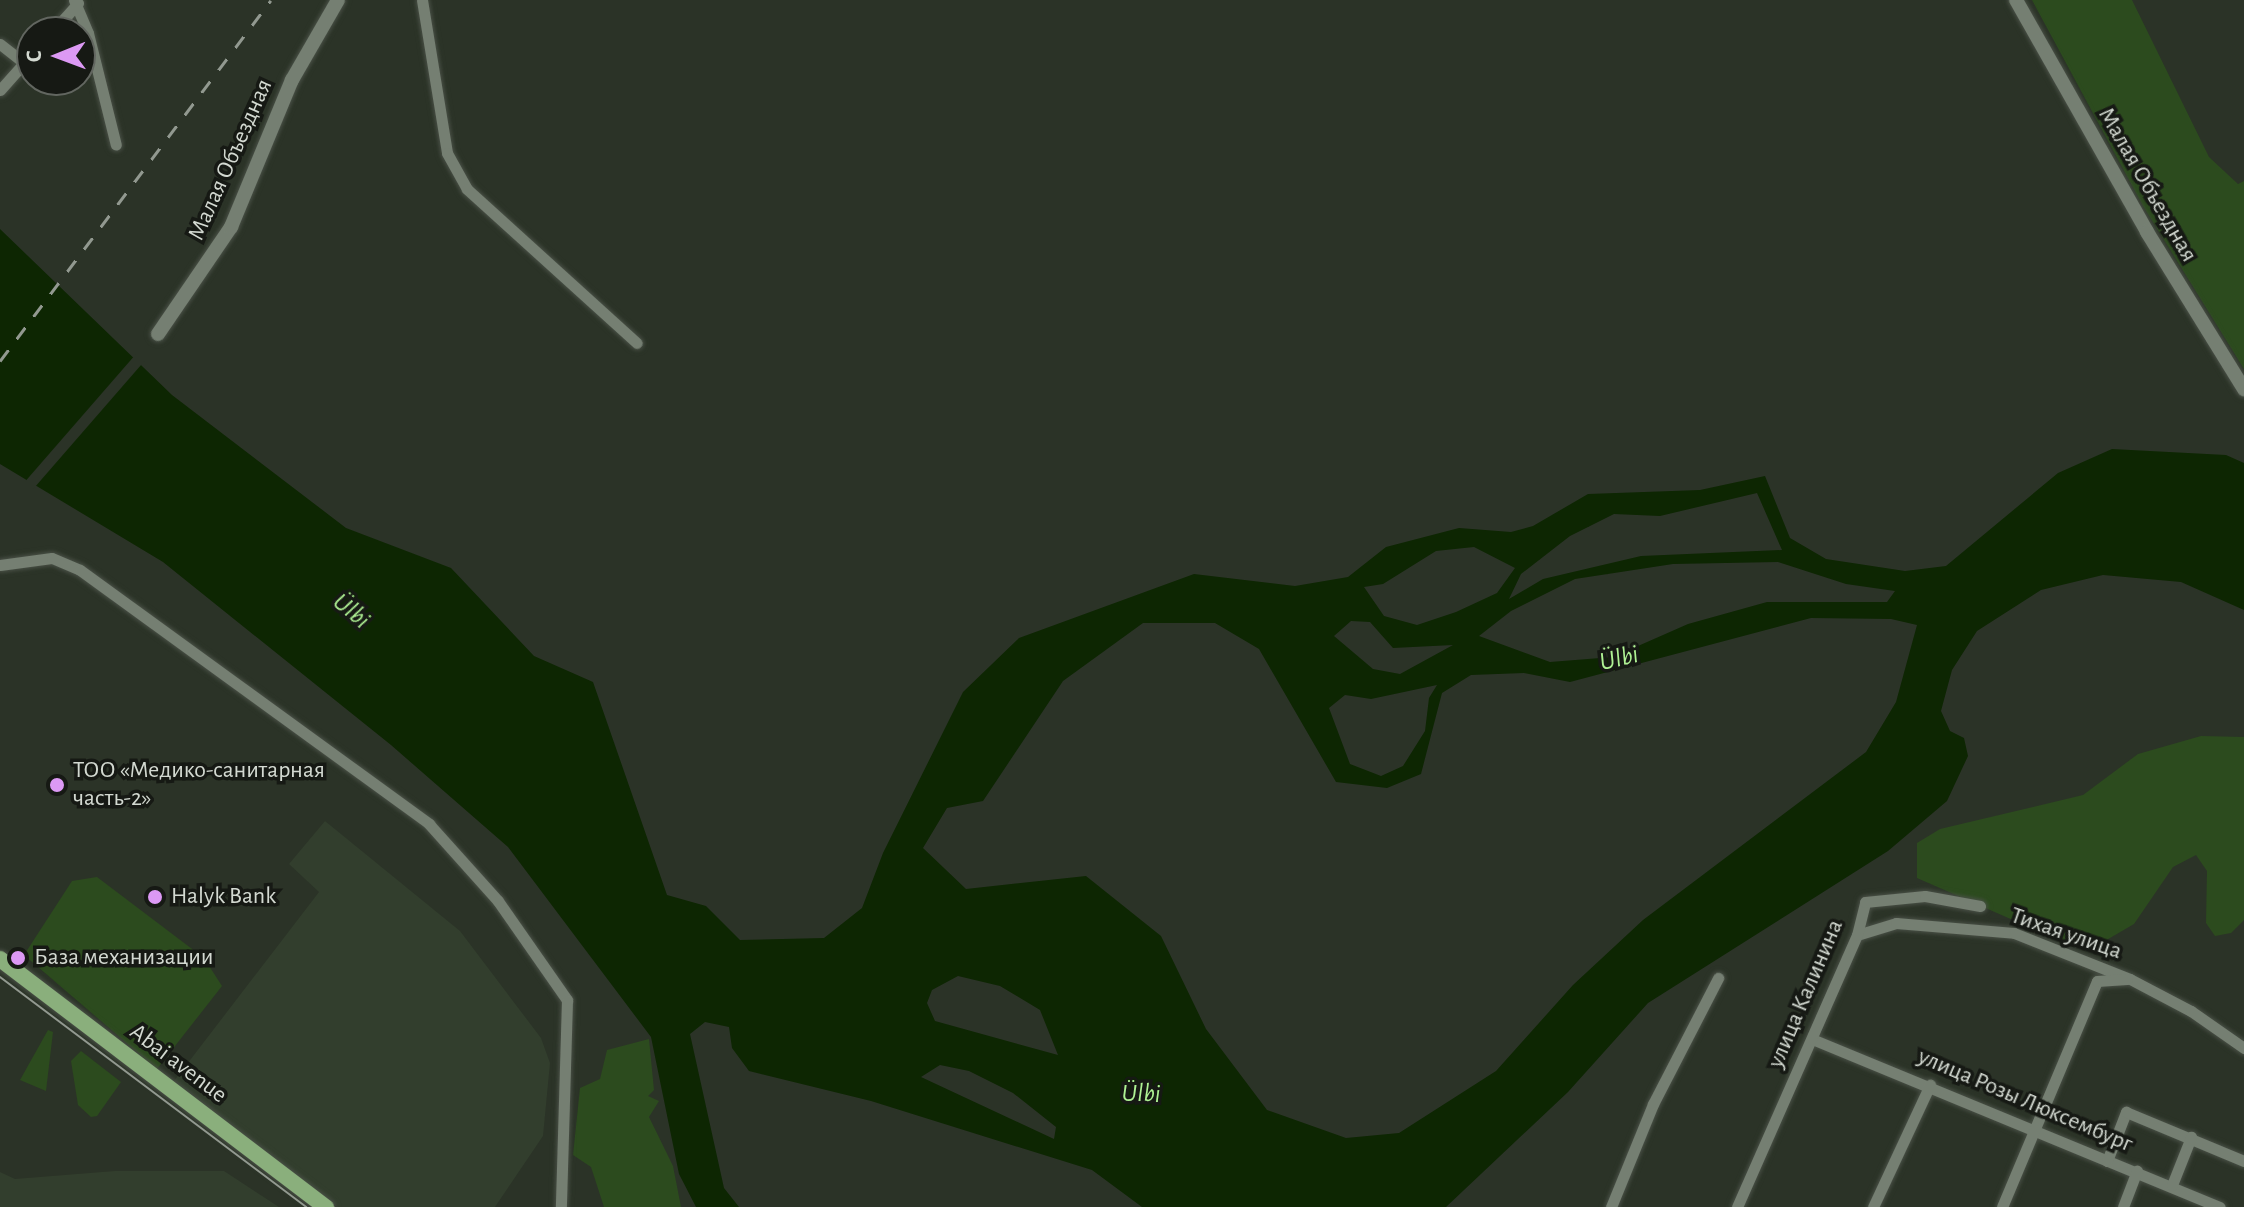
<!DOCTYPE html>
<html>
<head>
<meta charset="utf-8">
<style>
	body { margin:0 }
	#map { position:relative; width:2244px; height:1207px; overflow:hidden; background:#2b3327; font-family:"Alegreya Sans",sans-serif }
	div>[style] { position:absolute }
	.built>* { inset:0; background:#323e2d }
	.green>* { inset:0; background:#2c4b1e }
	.water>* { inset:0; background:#0d2602 }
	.pier>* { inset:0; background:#2b3327; transform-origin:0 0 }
	.roads { filter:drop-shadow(0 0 2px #495046) drop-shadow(0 0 2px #495046) }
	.minor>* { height:11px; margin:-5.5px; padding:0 5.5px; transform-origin:5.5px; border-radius:5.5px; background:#757f72 }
	.secondary>* { height:14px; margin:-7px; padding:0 7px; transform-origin:7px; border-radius:7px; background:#757f72 }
	.primary>* { height:16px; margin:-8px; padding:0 8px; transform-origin:8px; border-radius:8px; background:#8aaf7c }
	.tram>* { height:2px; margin:-1px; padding:0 1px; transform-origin:1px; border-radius:1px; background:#929990 }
	.rail>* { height:3px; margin-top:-1.5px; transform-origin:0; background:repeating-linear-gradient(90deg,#929990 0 14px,transparent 0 28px) }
	.dots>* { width:22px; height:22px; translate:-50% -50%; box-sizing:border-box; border:4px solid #161914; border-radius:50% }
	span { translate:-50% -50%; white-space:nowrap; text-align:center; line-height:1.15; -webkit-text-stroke:7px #161914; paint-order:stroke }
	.street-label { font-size:24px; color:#d3d9d1 }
	.poi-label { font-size:24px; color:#d3d9d1 }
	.left { translate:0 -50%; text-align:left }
	.water-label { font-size:26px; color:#aff294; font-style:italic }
	.north { position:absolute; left:16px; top:16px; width:80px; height:80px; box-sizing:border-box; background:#161914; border:2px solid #626660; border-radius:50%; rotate:269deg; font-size:22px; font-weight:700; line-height:32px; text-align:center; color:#d3d9d1 }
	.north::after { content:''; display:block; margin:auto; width:28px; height:36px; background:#dc99f4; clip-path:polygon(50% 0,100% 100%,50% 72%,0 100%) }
</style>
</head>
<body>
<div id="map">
	<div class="built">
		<i style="clip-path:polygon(325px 821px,460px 931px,541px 1038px,550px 1063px,543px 1136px,495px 1207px,337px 1207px,174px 1081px,319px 892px,289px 864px)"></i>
		<i style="clip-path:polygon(115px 1171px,224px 1171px,279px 1207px,0 1207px,0 1172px,15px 1179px)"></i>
	</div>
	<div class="green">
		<i style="clip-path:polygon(2032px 0,2132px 0,2209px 157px,2238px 184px,2244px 181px,2244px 369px,2143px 206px)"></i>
		<i style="clip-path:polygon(2201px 736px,2244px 737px,2244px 920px,2231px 933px,2215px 936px,2206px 923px,2207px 871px,2196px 855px,2173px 867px,2134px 924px,2098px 945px,2061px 941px,1917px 878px,1917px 843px,1940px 829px,2083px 795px,2138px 754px)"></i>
		<i style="clip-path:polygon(97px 877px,204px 958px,222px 986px,157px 1069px,24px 955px,72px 881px)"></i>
		<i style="clip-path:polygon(48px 1030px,53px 1032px,46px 1091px,20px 1080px)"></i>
		<i style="clip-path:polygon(649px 1039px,654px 1090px,648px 1096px,659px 1101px,649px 1117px,673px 1166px,681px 1207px,604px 1207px,591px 1167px,573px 1155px,580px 1088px,600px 1079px,607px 1050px)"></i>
		<i style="clip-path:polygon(81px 1051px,121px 1082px,97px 1116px,91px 1117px,78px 1105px,71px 1061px)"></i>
	</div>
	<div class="water">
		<i style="clip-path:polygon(evenodd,0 229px,172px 395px,346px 528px,451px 568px,534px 656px,593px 682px,667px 895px,706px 906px,740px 940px,824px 938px,862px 908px,883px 853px,963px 692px,1019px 638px,1194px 574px,1295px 586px,1348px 577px,1386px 547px,1459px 528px,1511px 532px,1533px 526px,1588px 494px,1700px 490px,1765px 476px,1790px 538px,1826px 559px,1905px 571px,1946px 566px,2058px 473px,2112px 449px,2226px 455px,2244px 463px,2244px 610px,2181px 582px,2103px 575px,2041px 590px,1977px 631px,1952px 670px,1941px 711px,1950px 731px,1964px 738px,1968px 756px,1947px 801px,1888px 851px,1648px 1003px,1568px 1092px,1446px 1207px,1142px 1207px,1092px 1170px,871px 1101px,749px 1071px,732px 1048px,729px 1027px,705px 1022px,690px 1034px,724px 1188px,739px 1207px,696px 1207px,679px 1174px,651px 1037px,508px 847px,391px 745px,163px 562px,0 464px,0 229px,1757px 493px,1782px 550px,1641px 556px,1543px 579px,1509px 599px,1521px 574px,1570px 536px,1614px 514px,1660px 516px,1757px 493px,0 229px,1474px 547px,1515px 568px,1497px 593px,1456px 612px,1417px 625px,1384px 616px,1364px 587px,1383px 584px,1436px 551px,1474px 547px,0 229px,1778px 562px,1846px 584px,1895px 591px,1887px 602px,1767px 602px,1688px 624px,1613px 657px,1550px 662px,1479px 636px,1511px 611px,1575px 579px,1673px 564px,1778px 562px,0 229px,1811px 618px,1891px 619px,1917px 625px,1896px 702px,1866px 752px,1643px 920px,1573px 985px,1496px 1071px,1399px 1133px,1346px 1138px,1267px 1110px,1206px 1029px,1161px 936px,1086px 876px,966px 889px,923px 848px,947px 808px,983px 801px,1063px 681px,1143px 623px,1215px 623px,1259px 649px,1336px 782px,1387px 788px,1421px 774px,1442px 693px,1471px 675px,1524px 673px,1570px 682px,1811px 618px,0 229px,1351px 621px,1370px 622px,1393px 648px,1453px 645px,1400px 674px,1373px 669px,1334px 636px,1351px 621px,0 229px,1437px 685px,1429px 698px,1425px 731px,1403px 766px,1381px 776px,1350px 764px,1329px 708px,1345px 695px,1371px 699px,1437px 685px,0 229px,958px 976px,1000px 986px,1040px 1010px,1058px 1055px,935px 1021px,927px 1003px,932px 990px,958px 976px,0 229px,940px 1065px,969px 1071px,1013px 1093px,1056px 1127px,1054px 1139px,921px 1077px,940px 1065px)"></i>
	</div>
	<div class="pier">
		<i style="left:136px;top:354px;width:11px;height:169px;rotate:41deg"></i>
	</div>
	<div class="roads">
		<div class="minor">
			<i style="left:74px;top:0;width:36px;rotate:67deg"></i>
			<i style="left:88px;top:33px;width:115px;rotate:76deg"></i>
			<i style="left:422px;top:0;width:155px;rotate:80.7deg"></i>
			<i style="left:447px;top:153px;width:41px;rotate:60.9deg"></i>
			<i style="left:467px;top:189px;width:229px;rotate:42.2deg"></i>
			<i style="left:52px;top:32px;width:39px;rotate:-48deg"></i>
			<i style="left:0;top:44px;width:31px;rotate:38deg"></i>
			<i style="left:0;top:90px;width:48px;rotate:-48.4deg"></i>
			<i style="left:0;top:565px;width:52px;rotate:-7.7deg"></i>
			<i style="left:52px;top:558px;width:30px;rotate:23deg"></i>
			<i style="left:80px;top:570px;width:432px;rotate:36deg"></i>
			<i style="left:429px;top:824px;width:103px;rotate:48.1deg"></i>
			<i style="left:498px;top:901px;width:121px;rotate:55.1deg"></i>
			<i style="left:567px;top:1000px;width:207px;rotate:91.7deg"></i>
			<i style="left:1857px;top:935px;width:41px;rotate:-17.1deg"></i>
			<i style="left:1896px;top:923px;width:118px;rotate:4.8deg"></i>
			<i style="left:2014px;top:933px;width:125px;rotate:21.6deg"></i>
			<i style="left:2130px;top:979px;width:69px;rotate:27.7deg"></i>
			<i style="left:2191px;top:1011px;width:65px;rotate:34.9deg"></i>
			<i style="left:1812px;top:1039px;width:441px;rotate:22.4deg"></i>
			<i style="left:2107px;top:1161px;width:53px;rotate:-68.8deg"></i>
			<i style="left:2126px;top:1112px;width:128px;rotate:22.6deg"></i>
			<i style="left:2172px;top:1185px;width:52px;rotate:-68.4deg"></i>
			<i style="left:1611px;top:1207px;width:111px;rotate:-67.8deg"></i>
			<i style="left:1653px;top:1104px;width:142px;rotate:-62.7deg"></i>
			<i style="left:1737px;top:1207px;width:297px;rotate:-66.2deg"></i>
			<i style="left:1857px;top:935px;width:34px;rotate:-76deg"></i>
			<i style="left:1865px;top:902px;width:60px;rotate:-5.7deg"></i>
			<i style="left:1925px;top:896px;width:56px;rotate:10.3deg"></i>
			<i style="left:1873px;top:1207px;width:135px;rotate:-65deg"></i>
			<i style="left:2002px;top:1207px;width:245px;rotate:-67.2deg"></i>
			<i style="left:2097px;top:981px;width:30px;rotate:-4deg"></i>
			<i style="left:2123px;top:1207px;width:39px;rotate:-69deg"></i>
		</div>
		<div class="secondary">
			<i style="left:2016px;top:0;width:266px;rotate:60.5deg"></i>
			<i style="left:2147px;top:232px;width:185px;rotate:58.3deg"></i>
			<i style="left:158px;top:334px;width:130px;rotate:-55.7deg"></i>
			<i style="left:231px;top:227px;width:159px;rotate:-67.5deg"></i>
			<i style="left:292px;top:80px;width:92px;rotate:-60.1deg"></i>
		</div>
		<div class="primary">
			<i style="left:0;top:959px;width:410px;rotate:37.3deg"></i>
		</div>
	</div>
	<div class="tram">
		<i style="left:0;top:977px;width:383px;rotate:36.9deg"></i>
	</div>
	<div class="rail">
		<i style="left:0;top:361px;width:451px;rotate:-53.1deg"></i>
	</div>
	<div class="dots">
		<i style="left:57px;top:785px;background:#dc99f4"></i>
		<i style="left:155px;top:897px;background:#dc99f4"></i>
		<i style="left:18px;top:958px;background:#dc99f4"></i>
	</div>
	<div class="street-label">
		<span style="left:231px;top:160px;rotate:-66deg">Малая Объездная</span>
		<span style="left:2147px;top:185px;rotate:60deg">Малая Объездная</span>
		<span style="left:2066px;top:934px;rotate:19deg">Тихая улица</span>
		<span style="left:1806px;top:994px;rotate:-67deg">улица Калинина</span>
		<span style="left:178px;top:1064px;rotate:37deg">Abai avenue</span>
		<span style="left:2025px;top:1101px;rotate:23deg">улица Розы Люксембург</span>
	</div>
	<div class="poi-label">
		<span class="left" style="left:73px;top:785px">ТОО «Медико-санитарная<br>часть-2»</span>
		<span class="left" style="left:171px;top:897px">Halyk Bank</span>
		<span class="left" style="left:34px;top:958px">База механизации</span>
	</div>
	<div class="water-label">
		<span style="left:351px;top:611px;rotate:39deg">Ülbi</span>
		<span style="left:1619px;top:659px;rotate:-13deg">Ülbi</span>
		<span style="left:1141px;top:1094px">Ülbi</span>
	</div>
	<div class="north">С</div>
</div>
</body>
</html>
